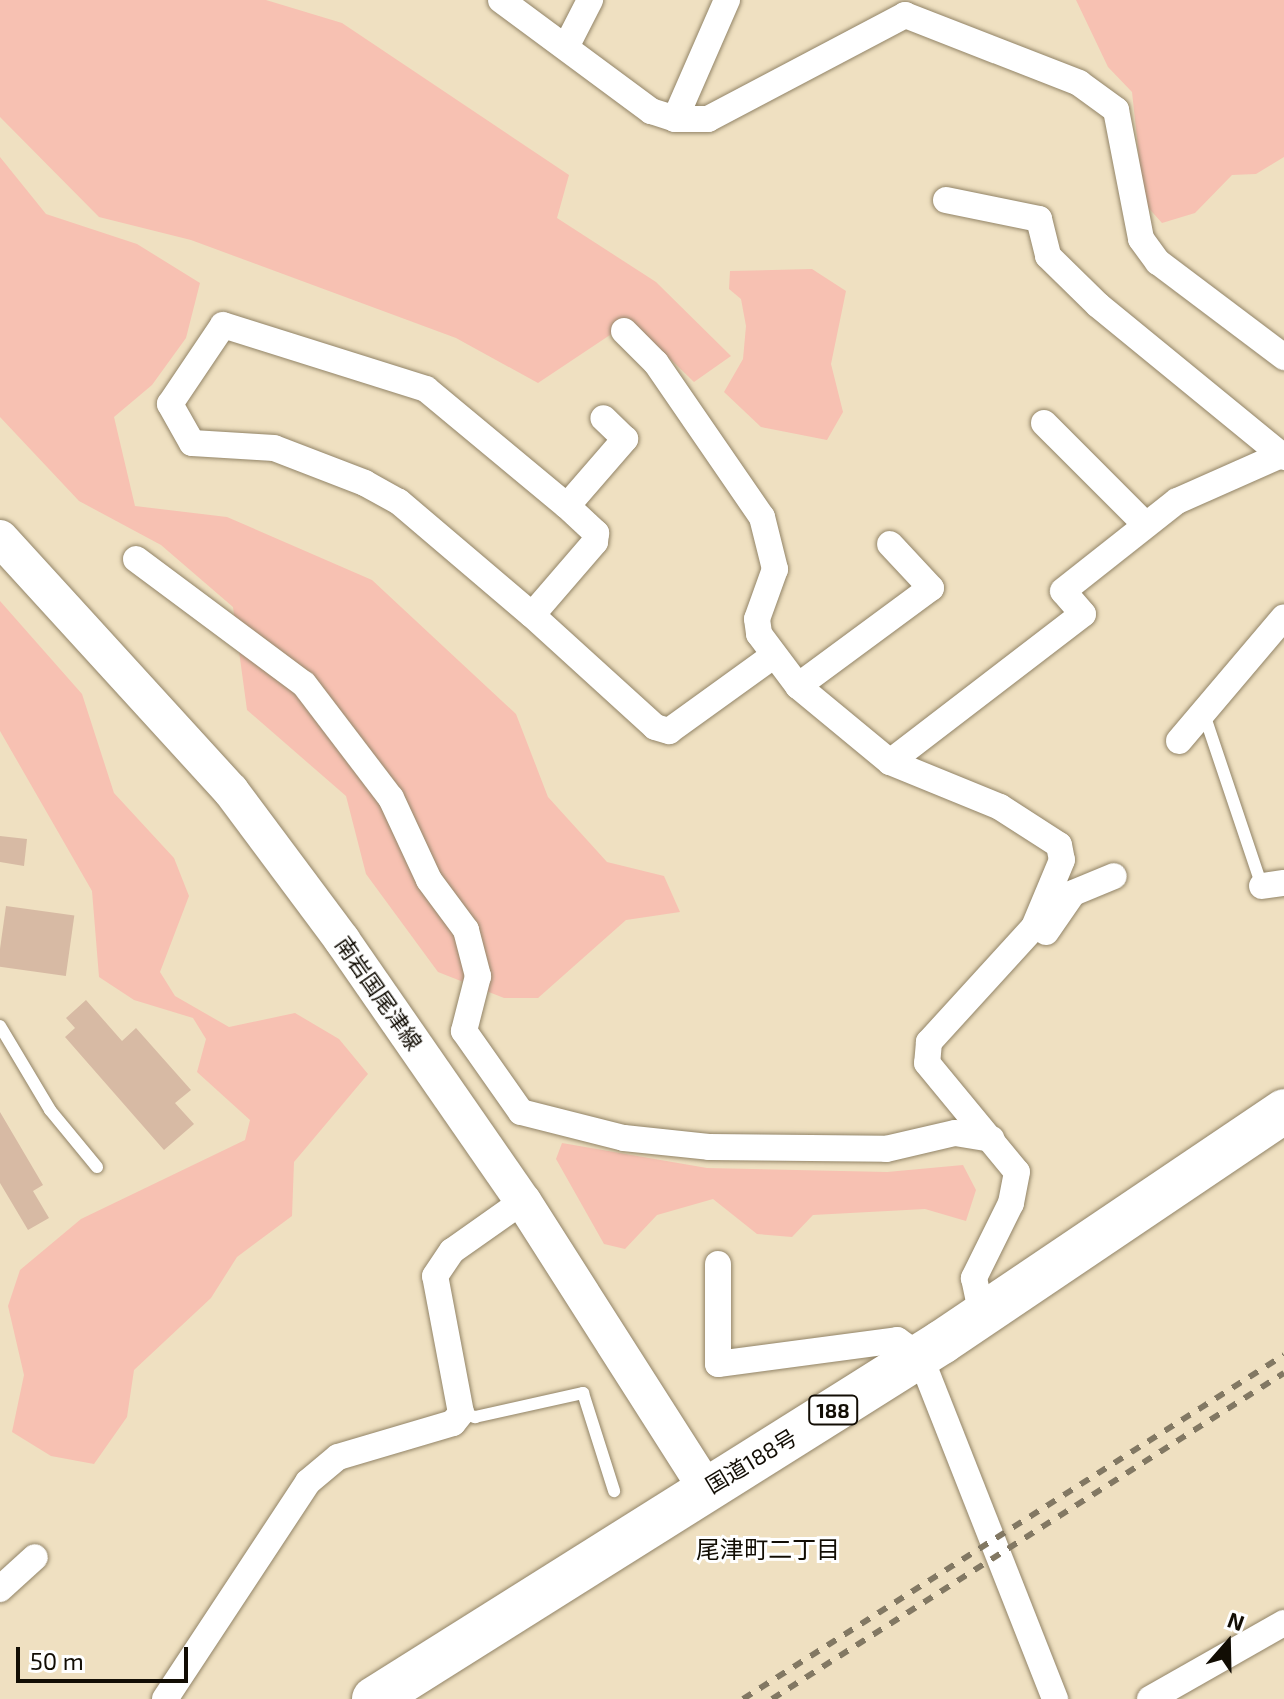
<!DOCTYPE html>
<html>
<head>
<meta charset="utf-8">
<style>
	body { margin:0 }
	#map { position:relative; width:1284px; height:1699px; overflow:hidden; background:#efe0c1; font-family:"Exo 2","Noto Sans JP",sans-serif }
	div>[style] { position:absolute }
	.green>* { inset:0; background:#f7c1b2 }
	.building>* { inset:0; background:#d7baa4; transform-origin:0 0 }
	.roads { filter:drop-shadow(0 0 2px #928467) drop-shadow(0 0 2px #928467) }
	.lane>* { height:12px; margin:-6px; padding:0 6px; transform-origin:6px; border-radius:6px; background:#fff }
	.street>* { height:26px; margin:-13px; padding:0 13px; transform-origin:13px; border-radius:13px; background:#fff }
	.secondary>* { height:36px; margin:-18px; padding:0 18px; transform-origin:18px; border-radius:18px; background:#fff }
	.highway>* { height:44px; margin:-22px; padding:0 22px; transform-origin:22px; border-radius:22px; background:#fff }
	.rail>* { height:6px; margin-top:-3px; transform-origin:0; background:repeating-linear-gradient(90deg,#827863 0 10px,transparent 0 20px) }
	span { translate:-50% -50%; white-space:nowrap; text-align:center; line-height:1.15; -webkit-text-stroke:6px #fff; paint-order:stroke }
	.shield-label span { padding:2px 6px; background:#fff; border:2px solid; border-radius:6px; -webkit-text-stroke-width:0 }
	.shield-label { font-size:20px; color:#120d04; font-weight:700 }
	.street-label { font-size:22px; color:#120d04 }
	.neighbourhood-label { font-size:24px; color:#120d04 }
	.north { position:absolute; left:1188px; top:1603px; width:80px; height:80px; -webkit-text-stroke:6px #fff; paint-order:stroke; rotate:20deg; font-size:22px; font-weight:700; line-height:32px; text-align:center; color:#120d04 }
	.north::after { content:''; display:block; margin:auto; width:28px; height:36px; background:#120d04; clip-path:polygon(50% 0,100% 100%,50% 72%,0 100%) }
	.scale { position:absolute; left:16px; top:1647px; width:172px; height:36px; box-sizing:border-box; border:4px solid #120d04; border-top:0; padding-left:10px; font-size:24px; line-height:28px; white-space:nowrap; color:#120d04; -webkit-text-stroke:6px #fff; paint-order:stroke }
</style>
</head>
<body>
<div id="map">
	<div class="green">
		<i style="clip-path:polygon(0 0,266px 0,342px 23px,569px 175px,557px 218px,656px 282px,731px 356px,694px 382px,631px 321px,538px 383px,456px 338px,191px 240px,99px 217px,0 117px)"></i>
		<i style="clip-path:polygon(1284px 0,1284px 157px,1256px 174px,1232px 175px,1195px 213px,1162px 223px,1144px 203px,1132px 92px,1108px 67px,1076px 0)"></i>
		<i style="clip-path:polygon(0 157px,46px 214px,137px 244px,200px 283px,186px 338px,152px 385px,114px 417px,135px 506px,227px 517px,372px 580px,516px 714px,548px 797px,607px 862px,664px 876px,680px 912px,626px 920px,538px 998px,504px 998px,438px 972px,366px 874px,346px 796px,247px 710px,233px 607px,161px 545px,79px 501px,0 417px)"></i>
		<i style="clip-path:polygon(812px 269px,846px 291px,831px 364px,843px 412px,827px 440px,761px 427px,724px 392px,743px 359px,746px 326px,741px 299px,729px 289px,730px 271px)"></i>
		<i style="clip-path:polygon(0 601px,82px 694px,114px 793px,174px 858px,189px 896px,160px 972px,175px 996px,229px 1027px,295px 1013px,339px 1039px,368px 1074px,294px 1162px,292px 1216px,237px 1257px,211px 1298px,134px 1370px,127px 1417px,94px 1464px,51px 1456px,12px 1432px,24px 1375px,8px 1306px,20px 1270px,81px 1219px,245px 1140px,250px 1120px,197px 1072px,206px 1039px,193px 1018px,134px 1000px,99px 977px,92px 891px,0 731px)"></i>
		<i style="clip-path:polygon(562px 1143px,707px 1168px,887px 1172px,963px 1165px,976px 1190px,966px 1221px,925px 1209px,813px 1215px,792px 1237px,757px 1234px,713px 1199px,657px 1215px,625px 1249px,604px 1244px,556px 1159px)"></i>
	</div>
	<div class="building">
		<i style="clip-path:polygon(0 836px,27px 839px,24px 866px,0 862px)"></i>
		<i style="left:6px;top:906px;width:69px;height:61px;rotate:8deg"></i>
		<i style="clip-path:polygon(86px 1000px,122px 1041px,136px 1028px,191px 1090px,175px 1103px,194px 1124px,164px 1150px,65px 1037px,75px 1028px,66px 1018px)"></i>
		<i style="clip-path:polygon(0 1112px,43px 1185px,33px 1191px,49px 1218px,28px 1230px,0 1183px)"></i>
	</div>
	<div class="roads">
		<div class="lane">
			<i style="left:1203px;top:711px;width:185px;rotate:71.4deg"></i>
			<i style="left:0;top:1026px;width:98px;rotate:59.2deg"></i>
			<i style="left:50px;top:1110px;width:74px;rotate:50.5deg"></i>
			<i style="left:461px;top:1413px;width:15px;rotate:16deg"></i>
			<i style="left:475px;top:1417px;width:111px;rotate:-12.5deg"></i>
			<i style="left:583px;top:1393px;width:103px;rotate:72.4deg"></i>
		</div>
		<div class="street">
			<i style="left:501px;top:0;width:187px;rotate:36.5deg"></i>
			<i style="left:651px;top:111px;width:25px;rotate:18deg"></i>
			<i style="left:675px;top:119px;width:33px"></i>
			<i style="left:708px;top:119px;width:223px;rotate:-27.8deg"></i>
			<i style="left:905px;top:15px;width:187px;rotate:21.3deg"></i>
			<i style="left:1079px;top:83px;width:46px;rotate:36.1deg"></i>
			<i style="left:1116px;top:110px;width:131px;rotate:79deg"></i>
			<i style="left:1141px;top:239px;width:29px;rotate:54deg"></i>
			<i style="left:1158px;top:262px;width:158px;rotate:37deg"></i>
			<i style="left:566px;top:47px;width:53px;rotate:-62.9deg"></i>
			<i style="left:675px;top:119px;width:130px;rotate:-66.4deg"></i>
			<i style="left:946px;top:200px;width:95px;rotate:11.5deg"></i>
			<i style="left:1039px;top:219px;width:38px;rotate:76deg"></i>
			<i style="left:1048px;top:256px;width:70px;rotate:44.4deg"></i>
			<i style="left:1098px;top:305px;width:240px;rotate:39.3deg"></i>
			<i style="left:223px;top:325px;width:213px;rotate:17.5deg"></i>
			<i style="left:426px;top:389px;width:183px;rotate:39.7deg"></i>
			<i style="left:567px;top:506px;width:40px;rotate:43deg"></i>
			<i style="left:596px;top:533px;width:9px;rotate:96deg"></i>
			<i style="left:595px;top:542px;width:96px;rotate:130.8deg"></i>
			<i style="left:532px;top:615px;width:175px;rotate:-139.6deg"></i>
			<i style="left:399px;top:502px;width:39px;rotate:-151deg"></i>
			<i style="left:365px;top:483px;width:97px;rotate:-159deg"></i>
			<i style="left:274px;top:448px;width:82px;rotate:-176.5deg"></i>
			<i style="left:192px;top:443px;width:45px;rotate:-119.4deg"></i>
			<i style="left:170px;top:404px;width:95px;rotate:-56.1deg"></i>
			<i style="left:624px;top:331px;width:45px;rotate:45deg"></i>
			<i style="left:656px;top:363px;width:187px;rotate:55.5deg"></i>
			<i style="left:762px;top:517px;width:54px;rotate:76deg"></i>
			<i style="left:775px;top:569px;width:53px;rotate:109.8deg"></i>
			<i style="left:757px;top:619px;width:15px;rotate:82deg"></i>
			<i style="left:759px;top:634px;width:65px;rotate:53.1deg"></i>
			<i style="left:798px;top:686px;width:119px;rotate:39.6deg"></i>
			<i style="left:890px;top:762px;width:119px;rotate:22.2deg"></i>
			<i style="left:1000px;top:807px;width:70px;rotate:32.8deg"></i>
			<i style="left:1059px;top:845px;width:15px;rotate:79deg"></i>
			<i style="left:1062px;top:860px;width:73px;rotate:112.7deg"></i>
			<i style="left:1034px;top:927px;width:156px;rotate:132.4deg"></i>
			<i style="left:929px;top:1042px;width:21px;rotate:95deg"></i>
			<i style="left:927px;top:1063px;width:141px;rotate:50.5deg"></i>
			<i style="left:1017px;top:1172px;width:32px;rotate:101deg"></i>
			<i style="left:1011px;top:1203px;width:84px;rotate:116.3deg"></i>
			<i style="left:974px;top:1278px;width:39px;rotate:78deg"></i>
			<i style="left:1044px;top:423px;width:144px;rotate:45deg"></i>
			<i style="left:567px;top:506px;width:89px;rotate:-49.1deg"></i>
			<i style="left:625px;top:439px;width:30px;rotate:-136deg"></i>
			<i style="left:136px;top:559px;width:209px;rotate:36.7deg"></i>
			<i style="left:304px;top:684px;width:143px;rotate:52.7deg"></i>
			<i style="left:391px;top:798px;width:90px;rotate:65.1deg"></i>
			<i style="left:429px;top:880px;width:62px;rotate:53.5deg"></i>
			<i style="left:466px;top:930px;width:48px;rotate:75.4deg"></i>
			<i style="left:478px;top:976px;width:57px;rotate:104.3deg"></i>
			<i style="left:464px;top:1031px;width:99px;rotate:54.9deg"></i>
			<i style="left:521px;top:1112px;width:106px;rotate:14.2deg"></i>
			<i style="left:624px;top:1138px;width:85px;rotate:6deg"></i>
			<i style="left:709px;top:1147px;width:177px;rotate:0.6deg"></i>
			<i style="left:886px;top:1149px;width:71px;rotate:-13.1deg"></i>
			<i style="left:955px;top:1133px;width:37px;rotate:9deg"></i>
			<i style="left:532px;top:615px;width:166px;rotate:42.3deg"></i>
			<i style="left:655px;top:727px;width:15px;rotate:16deg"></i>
			<i style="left:669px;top:731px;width:128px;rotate:-35.8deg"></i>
			<i style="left:798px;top:686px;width:165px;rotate:-36.4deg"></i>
			<i style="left:931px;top:588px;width:60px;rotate:-133deg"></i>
			<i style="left:1179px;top:741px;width:162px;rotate:-49.7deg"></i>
			<i style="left:890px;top:762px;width:243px;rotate:-37.5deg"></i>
			<i style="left:1083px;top:614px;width:30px;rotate:-131deg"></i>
			<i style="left:1063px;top:591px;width:145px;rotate:-38.3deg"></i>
			<i style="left:1177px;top:501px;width:114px;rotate:-23.9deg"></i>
			<i style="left:1262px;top:886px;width:22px;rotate:-8deg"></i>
			<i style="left:1046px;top:932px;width:47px;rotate:-55.3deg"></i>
			<i style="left:1073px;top:893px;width:44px;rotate:-22.5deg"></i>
			<i style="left:718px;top:1264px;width:100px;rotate:90deg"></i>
			<i style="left:718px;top:1364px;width:181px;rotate:-7.6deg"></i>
			<i style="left:897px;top:1340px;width:28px;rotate:35deg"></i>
			<i style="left:920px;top:1356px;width:369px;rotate:68.5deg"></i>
			<i style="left:0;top:1589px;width:47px;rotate:-42.4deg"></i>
			<i style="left:165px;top:1699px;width:260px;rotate:-56.6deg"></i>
			<i style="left:308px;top:1482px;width:39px;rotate:-40deg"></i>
			<i style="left:338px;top:1457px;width:120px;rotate:-16.5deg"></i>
			<i style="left:453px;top:1423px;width:13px;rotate:-51deg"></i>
			<i style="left:461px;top:1413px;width:139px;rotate:-100.7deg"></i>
			<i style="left:435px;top:1276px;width:30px;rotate:-56deg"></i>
			<i style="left:452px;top:1251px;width:87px;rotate:-35.2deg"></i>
			<i style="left:1150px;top:1699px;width:154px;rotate:-29.6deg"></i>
		</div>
		<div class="secondary">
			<i style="left:0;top:538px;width:343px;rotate:47.6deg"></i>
			<i style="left:231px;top:791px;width:186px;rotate:53.3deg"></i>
			<i style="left:342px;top:940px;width:318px;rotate:55.3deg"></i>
			<i style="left:523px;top:1201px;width:340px;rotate:57.5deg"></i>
		</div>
		<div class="highway">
			<i style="left:374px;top:1699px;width:671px;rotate:-32.15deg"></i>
			<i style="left:942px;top:1342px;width:413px;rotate:-34deg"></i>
		</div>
	</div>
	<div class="rail">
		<i style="left:743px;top:1699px;width:641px;rotate:-32.45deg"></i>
		<i style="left:772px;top:1699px;width:607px;rotate:-32.49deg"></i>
	</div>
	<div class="shield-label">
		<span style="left:833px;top:1410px">188</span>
	</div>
	<div class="street-label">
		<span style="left:379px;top:993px;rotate:55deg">南岩国尾津線</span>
		<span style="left:751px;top:1461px;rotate:-31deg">国道188号</span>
	</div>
	<div class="neighbourhood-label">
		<span style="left:768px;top:1549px">尾津町二丁目</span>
	</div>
	<div class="north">N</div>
	<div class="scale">50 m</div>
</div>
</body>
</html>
